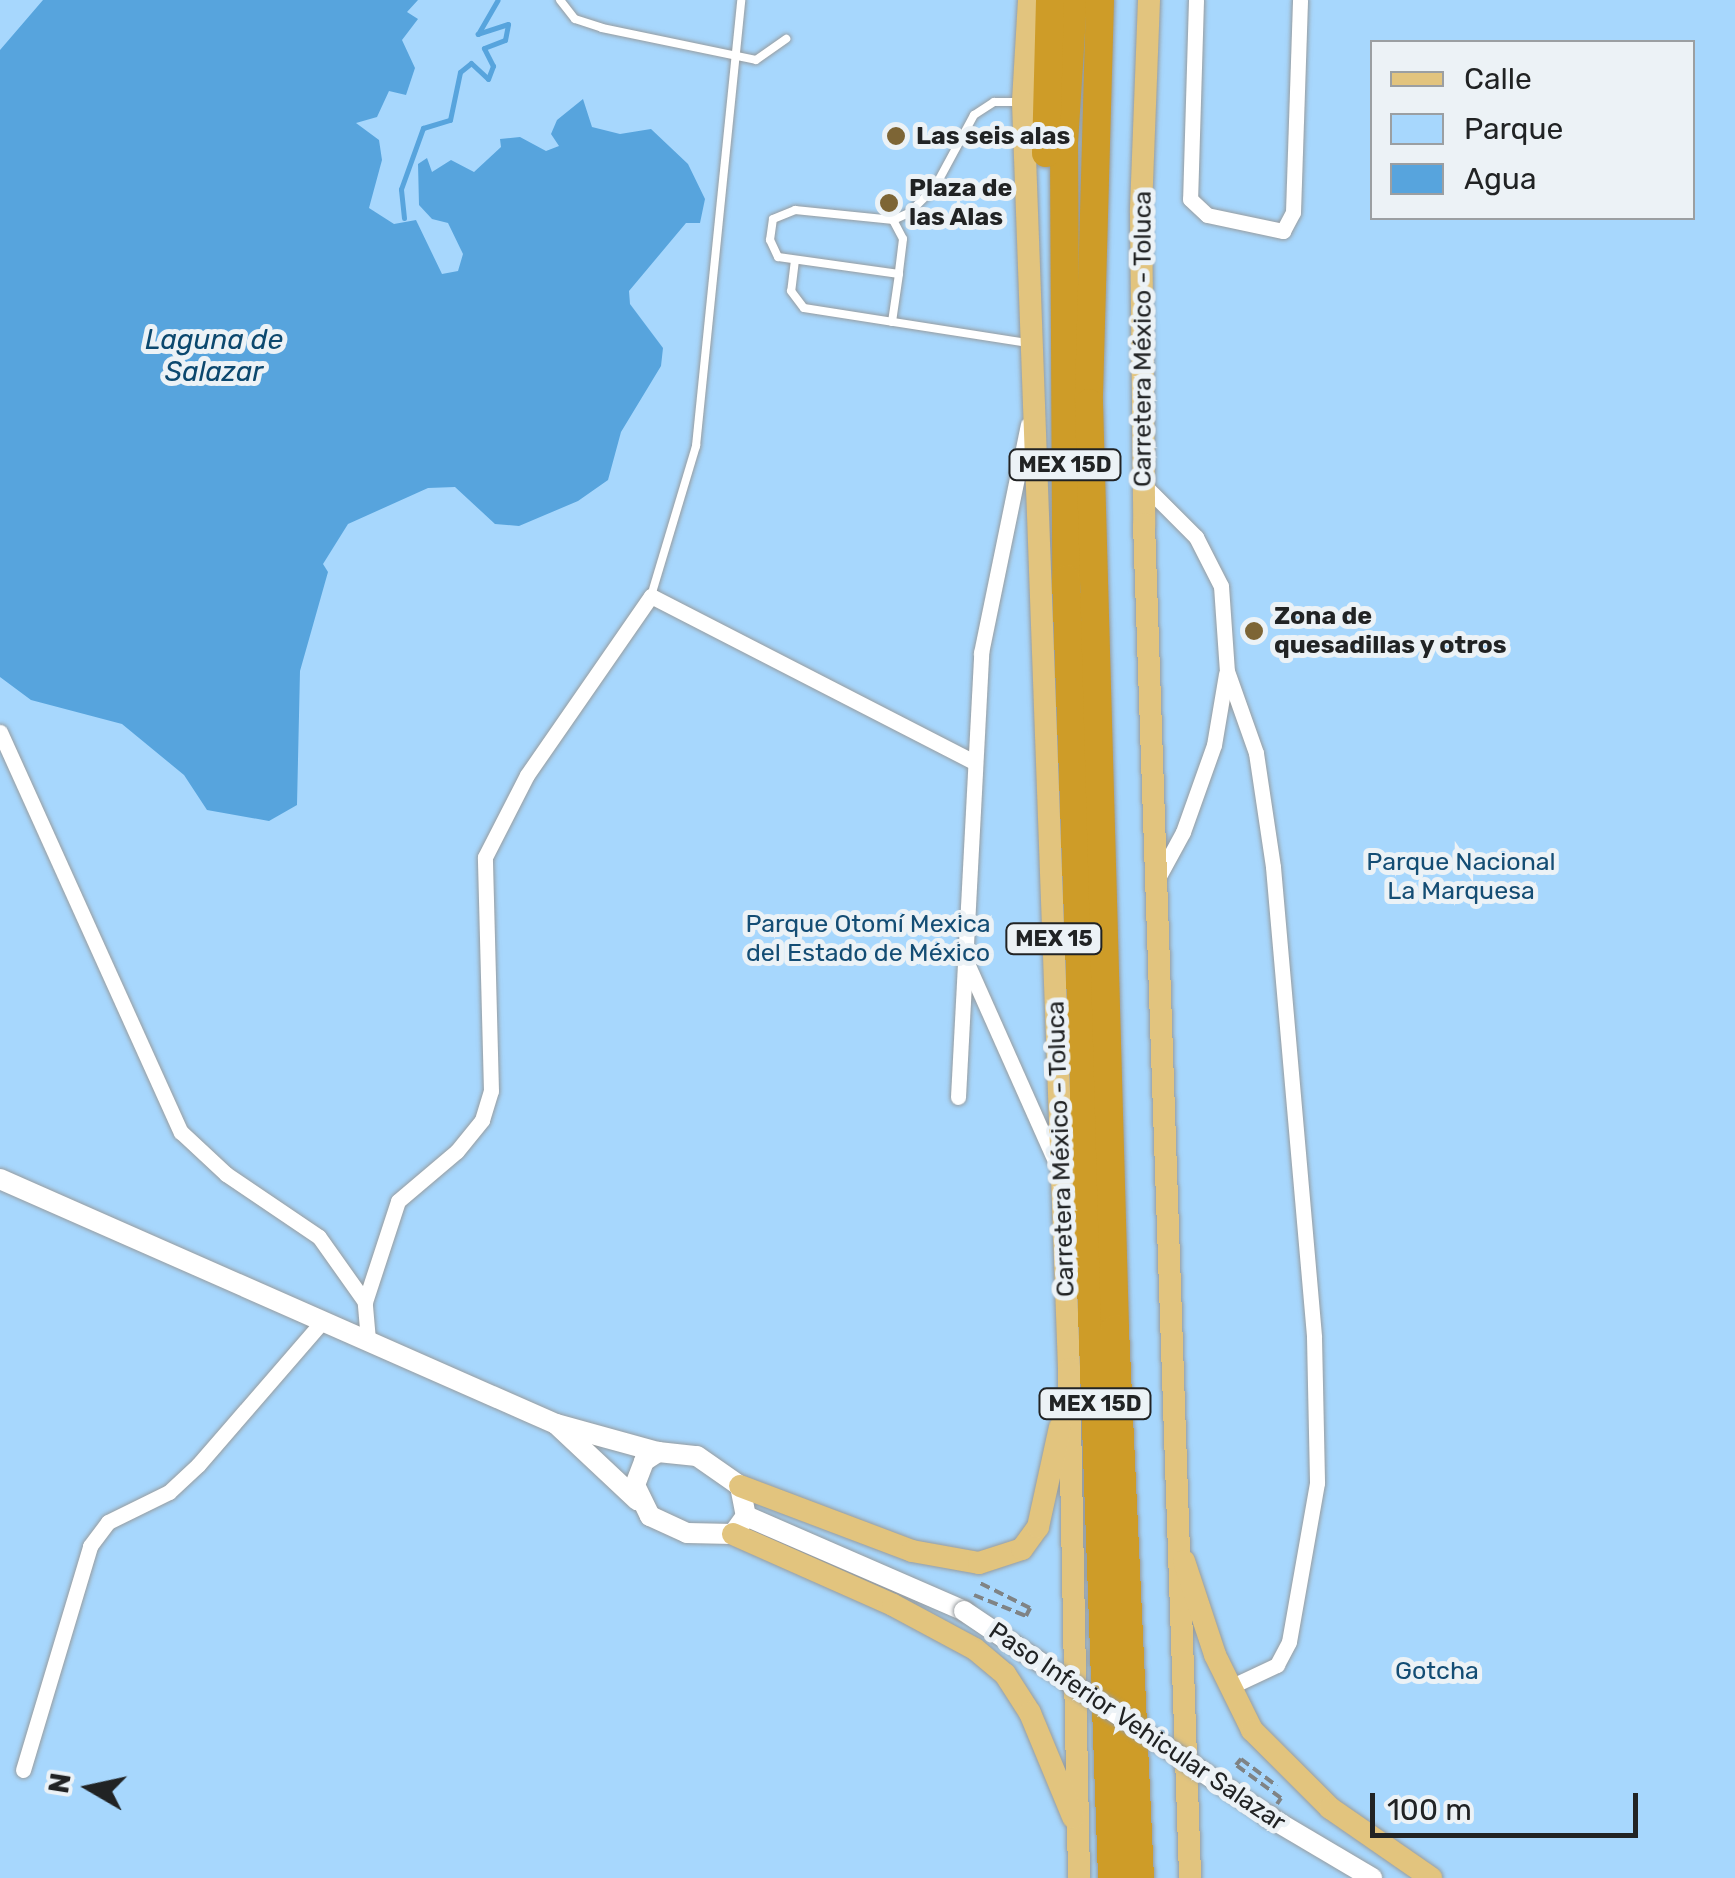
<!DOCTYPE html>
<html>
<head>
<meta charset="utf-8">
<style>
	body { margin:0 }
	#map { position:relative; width:1735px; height:1878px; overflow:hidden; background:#dfe4e8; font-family:Rubik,sans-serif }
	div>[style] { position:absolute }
	.green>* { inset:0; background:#a7d7fd }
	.water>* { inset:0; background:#57a4dd }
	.stream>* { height:5px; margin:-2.5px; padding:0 2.5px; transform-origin:2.5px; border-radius:2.5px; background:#57a4dd }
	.path>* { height:4px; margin-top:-2px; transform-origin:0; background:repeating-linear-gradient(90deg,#7f8385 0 10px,transparent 0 15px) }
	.roads { filter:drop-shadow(0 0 2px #979c9f) drop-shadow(0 0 2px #979c9f) }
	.lane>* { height:8px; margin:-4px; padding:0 4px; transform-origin:4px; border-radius:4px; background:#fff }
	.street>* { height:15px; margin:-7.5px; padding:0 7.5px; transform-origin:7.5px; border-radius:7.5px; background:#fff }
	.secondary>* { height:20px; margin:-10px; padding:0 10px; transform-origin:10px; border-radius:10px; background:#fff }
	.primary>* { height:22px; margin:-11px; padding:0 11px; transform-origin:11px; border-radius:11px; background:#e2c47e }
	.highway>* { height:28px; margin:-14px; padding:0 14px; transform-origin:14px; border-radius:14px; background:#ce9c28 }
	.bridges { filter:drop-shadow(0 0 2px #979c9f) drop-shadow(0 0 2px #979c9f) }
	.secondary-bridge>* { height:20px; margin:-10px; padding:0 10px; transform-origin:10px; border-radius:10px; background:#fff }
	.dots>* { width:28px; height:28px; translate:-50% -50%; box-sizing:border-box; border:5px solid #ecf2f6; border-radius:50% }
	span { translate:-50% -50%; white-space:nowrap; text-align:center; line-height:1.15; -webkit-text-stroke:10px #ecf2f6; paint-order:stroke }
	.shield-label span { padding:2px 8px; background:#ecf2f6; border:2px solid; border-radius:8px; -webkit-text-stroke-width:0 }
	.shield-label { font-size:22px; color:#212324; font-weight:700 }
	.poi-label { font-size:25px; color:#212324; font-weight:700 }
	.left { translate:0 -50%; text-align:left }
	.street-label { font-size:25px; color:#212324 }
	.park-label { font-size:25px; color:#144d74 }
	.water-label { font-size:28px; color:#0c486e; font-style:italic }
	.legend { position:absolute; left:1370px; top:40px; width:325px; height:180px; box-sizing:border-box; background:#ecf2f6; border:2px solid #9b9fa2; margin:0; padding:12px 18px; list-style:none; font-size:30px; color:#212324 }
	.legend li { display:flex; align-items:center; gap:20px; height:50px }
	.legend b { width:50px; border:2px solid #9b9fa2 }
	.north { position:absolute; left:40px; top:1738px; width:100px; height:100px; -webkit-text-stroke:8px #ecf2f6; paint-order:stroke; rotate:279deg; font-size:28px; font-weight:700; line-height:40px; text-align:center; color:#212324 }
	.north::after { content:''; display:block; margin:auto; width:35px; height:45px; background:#212324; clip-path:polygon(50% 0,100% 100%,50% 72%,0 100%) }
	.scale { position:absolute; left:1370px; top:1793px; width:268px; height:45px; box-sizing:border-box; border:5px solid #212324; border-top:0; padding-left:12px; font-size:30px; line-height:35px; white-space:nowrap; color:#212324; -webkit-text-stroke:8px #ecf2f6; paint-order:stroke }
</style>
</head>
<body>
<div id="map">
	<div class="green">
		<i style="clip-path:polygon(evenodd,0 0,1735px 0,1735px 1878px,0 1878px,0 0,1372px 42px,1692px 42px,1692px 218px,1372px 218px,1372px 42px)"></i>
	</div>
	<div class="water">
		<i style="clip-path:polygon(43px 0,418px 0,407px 12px,418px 19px,402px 40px,415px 68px,406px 95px,389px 91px,377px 117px,356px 123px,379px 140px,382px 160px,369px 208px,394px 224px,416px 220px,442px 274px,458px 271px,463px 254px,448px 223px,432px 219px,419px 205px,418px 164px,427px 158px,432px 172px,451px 160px,474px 172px,501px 147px,500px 139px,520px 137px,546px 151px,559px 146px,551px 134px,557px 120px,583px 99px,592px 127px,620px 134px,651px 129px,688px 164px,705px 199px,700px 223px,686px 223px,629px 291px,630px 304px,663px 348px,661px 366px,621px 432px,608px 480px,578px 501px,519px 526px,495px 524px,455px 487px,428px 488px,348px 524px,323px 564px,328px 572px,300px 671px,297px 805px,269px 821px,207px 810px,184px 775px,122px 724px,31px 700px,0 677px,0 50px)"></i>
	</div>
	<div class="stream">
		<i style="left:404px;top:218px;width:29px;rotate:-96deg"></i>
		<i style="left:401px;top:189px;width:65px;rotate:-70.2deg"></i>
		<i style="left:423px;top:128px;width:28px;rotate:-17deg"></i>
		<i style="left:450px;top:120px;width:49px;rotate:-78.2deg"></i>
		<i style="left:460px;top:72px;width:14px;rotate:-39deg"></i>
		<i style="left:471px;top:63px;width:23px;rotate:43deg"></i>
		<i style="left:488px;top:79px;width:14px;rotate:-69deg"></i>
		<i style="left:493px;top:66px;width:20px;rotate:-117deg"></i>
		<i style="left:484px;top:48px;width:22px;rotate:-21deg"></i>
		<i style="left:505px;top:40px;width:16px;rotate:-79deg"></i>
		<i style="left:508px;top:24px;width:32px;rotate:162deg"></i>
		<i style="left:478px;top:34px;width:39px;rotate:-60deg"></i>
	</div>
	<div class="path">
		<i style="left:974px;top:1595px;width:56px;rotate:22deg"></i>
		<i style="left:1026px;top:1616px;width:9px;rotate:-63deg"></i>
		<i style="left:1030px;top:1608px;width:56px;rotate:-153.4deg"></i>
		<i style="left:1277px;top:1804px;width:7px;rotate:-56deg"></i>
		<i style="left:1281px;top:1798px;width:56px;rotate:-143.7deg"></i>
		<i style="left:1236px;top:1765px;width:8px;rotate:-50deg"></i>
		<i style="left:1241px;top:1759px;width:45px;rotate:36.9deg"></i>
	</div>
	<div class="roads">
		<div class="lane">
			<i style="left:560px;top:0;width:24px;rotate:52deg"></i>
			<i style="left:575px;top:19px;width:28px;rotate:18deg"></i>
			<i style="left:602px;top:28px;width:157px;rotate:11.7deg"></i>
			<i style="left:756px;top:60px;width:37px;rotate:-35deg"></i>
			<i style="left:893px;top:220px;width:21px;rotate:62deg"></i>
			<i style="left:903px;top:239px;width:35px;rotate:97deg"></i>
			<i style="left:795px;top:260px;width:31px;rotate:97deg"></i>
			<i style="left:791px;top:291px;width:21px;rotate:53deg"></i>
			<i style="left:804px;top:308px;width:227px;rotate:8.9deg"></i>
			<i style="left:892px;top:322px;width:49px;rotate:-81.7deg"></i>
			<i style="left:899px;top:274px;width:122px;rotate:-172deg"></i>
			<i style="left:778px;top:257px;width:19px;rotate:-115deg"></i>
			<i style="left:770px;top:240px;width:21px;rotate:-82deg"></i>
			<i style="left:773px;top:219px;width:24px;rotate:-22deg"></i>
			<i style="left:795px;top:210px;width:99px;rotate:5.8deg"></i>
			<i style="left:893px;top:220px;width:17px;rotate:-24deg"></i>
			<i style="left:909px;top:213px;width:37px;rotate:-45deg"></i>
			<i style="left:935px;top:187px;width:82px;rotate:-61.6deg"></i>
			<i style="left:974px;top:115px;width:24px;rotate:-33deg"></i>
			<i style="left:994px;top:102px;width:24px"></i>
			<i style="left:651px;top:596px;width:157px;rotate:-73.3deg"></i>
			<i style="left:696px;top:446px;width:448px;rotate:-84.2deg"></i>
		</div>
		<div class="street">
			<i style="left:1196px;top:0;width:199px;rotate:91.7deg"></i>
			<i style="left:1190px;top:199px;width:23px;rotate:43deg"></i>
			<i style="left:1207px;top:215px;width:78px;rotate:11.9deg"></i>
			<i style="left:1283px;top:231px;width:21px;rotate:-62deg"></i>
			<i style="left:1293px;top:212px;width:212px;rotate:-88.1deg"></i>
			<i style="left:1144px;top:485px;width:74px;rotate:45deg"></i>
			<i style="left:1196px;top:537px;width:55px;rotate:63deg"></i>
			<i style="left:1221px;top:586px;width:85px;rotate:86deg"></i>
			<i style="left:1227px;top:671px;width:87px;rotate:70.5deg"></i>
			<i style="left:1256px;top:753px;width:115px;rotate:81.5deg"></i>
			<i style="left:1273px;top:867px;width:472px;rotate:85deg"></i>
			<i style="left:1314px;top:1337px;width:146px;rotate:88.8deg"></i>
			<i style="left:1317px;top:1483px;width:161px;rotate:100deg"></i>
			<i style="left:1289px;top:1642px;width:26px;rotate:118deg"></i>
			<i style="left:1277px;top:1665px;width:52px;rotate:154.9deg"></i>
			<i style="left:0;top:732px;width:439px;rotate:65.7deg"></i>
			<i style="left:181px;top:1132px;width:62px;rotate:43deg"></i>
			<i style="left:226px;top:1174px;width:112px;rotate:34.1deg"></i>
			<i style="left:319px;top:1237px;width:80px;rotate:54.7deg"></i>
			<i style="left:1158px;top:878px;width:52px;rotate:-61.5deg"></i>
			<i style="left:1183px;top:832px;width:92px;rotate:-70.4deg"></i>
			<i style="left:1214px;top:745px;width:72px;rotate:-80.4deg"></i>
			<i style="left:966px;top:961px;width:227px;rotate:66deg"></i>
			<i style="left:958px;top:1097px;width:445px;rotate:-87deg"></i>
			<i style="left:981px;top:653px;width:233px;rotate:-78.4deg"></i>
			<i style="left:368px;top:1340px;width:38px;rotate:-95deg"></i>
			<i style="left:365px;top:1302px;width:106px;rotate:-71.9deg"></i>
			<i style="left:398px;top:1201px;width:77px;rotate:-40.3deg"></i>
			<i style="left:457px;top:1151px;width:40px;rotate:-51deg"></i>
			<i style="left:482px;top:1120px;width:30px;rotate:-73deg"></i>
			<i style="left:491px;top:1091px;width:234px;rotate:-91.5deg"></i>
			<i style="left:485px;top:857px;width:92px;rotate:-62.9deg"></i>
			<i style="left:527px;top:775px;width:218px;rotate:-55.3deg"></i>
			<i style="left:651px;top:596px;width:361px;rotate:27.2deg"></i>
			<i style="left:23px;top:1770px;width:234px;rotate:-73.3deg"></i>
			<i style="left:90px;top:1546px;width:30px;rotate:-53deg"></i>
			<i style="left:108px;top:1522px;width:68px;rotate:-26.2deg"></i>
			<i style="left:169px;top:1492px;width:40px;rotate:-43deg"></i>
			<i style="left:198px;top:1465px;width:189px;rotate:-49.1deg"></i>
		</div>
		<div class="secondary">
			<i style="left:0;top:1179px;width:608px;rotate:23.78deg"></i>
			<i style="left:556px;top:1424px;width:106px;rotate:15.4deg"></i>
			<i style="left:557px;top:1425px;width:110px;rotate:43.2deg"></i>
			<i style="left:658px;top:1452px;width:39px;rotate:6deg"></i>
			<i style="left:697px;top:1456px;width:52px;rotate:34.9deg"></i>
			<i style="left:740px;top:1486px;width:31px;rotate:79deg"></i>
			<i style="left:746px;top:1516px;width:22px;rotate:126deg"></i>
			<i style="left:733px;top:1534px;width:46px;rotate:-178.8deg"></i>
			<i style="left:687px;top:1533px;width:41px;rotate:-155.3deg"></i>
			<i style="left:650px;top:1516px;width:34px;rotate:-116deg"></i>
			<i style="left:635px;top:1485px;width:26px;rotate:-69deg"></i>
			<i style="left:644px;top:1461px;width:17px;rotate:-33deg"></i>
			<i style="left:746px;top:1516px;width:238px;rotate:23.5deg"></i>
			<i style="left:1269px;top:1817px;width:120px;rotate:30.6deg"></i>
		</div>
		<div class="primary">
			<i style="left:1029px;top:0;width:102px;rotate:93.4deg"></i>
			<i style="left:1023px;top:102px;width:1268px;rotate:87.92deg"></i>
			<i style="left:1069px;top:1369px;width:509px;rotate:88.87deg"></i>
			<i style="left:1149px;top:0;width:212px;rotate:92.2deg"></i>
			<i style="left:1141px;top:212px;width:312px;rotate:89.4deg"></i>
			<i style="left:1144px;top:524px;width:1355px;rotate:88.05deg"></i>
			<i style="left:740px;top:1486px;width:184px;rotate:20.7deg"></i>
			<i style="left:912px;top:1551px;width:68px;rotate:10.2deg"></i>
			<i style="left:979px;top:1563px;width:45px;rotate:-18deg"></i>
			<i style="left:1022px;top:1549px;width:27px;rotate:-54deg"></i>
			<i style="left:1038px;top:1527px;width:102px;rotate:-77.6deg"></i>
			<i style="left:733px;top:1534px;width:175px;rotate:23.9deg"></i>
			<i style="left:893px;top:1605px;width:93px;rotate:28.2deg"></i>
			<i style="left:975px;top:1649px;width:39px;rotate:40deg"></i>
			<i style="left:1005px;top:1674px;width:46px;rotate:57.3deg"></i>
			<i style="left:1030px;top:1713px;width:113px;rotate:67.5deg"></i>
			<i style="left:1184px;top:1561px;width:99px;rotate:71.7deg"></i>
			<i style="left:1215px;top:1655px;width:84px;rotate:63.7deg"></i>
			<i style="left:1252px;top:1730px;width:110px;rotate:45deg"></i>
			<i style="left:1330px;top:1808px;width:123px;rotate:34.7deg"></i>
		</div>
		<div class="highway">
			<i style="left:1073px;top:0;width:142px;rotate:93.6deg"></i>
			<i style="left:1064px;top:142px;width:437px;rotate:89.7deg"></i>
			<i style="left:1066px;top:579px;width:1300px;rotate:87.97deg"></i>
			<i style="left:1100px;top:0;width:403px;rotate:91.6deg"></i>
			<i style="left:1089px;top:403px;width:926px;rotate:88.39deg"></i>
			<i style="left:1115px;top:1329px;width:550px;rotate:87.39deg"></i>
			<i style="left:1046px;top:153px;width:153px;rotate:-88.5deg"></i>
		</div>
	</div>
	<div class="bridges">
		<div class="secondary-bridge">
			<i style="left:964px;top:1611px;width:368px;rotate:34deg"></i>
		</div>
	</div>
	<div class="dots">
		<i style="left:896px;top:136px;background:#7d6535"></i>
		<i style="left:889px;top:203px;background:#7d6535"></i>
		<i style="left:1254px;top:631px;background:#7d6535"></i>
	</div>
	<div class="shield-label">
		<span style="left:1065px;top:465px">MEX 15D</span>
		<span style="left:1054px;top:939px">MEX 15</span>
		<span style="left:1095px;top:1404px">MEX 15D</span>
	</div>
	<div class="poi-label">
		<span class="left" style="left:916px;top:136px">Las seis alas</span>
		<span class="left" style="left:909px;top:203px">Plaza de<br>las Alas</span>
		<span class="left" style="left:1274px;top:631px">Zona de<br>quesadillas y otros</span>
	</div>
	<div class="street-label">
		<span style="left:1143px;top:339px;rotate:-90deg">Carretera México - Toluca</span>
		<span style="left:1061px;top:1149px;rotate:-92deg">Carretera México - Toluca</span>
		<span style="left:1137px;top:1727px;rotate:34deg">Paso Inferior Vehicular Salazar</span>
	</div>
	<div class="park-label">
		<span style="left:1461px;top:877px">Parque Nacional<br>La Marquesa</span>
		<span style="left:868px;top:939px">Parque Otomí Mexica<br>del Estado de México</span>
		<span style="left:1437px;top:1671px">Gotcha</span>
	</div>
	<div class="water-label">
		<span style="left:214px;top:356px">Laguna de<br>Salazar</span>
	</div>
	<ul class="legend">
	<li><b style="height:12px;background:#e2c47e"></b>Calle</li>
	<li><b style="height:28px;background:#a7d7fd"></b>Parque</li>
	<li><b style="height:28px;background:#57a4dd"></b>Agua</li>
	</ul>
	<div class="north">N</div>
	<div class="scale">100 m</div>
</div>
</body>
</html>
